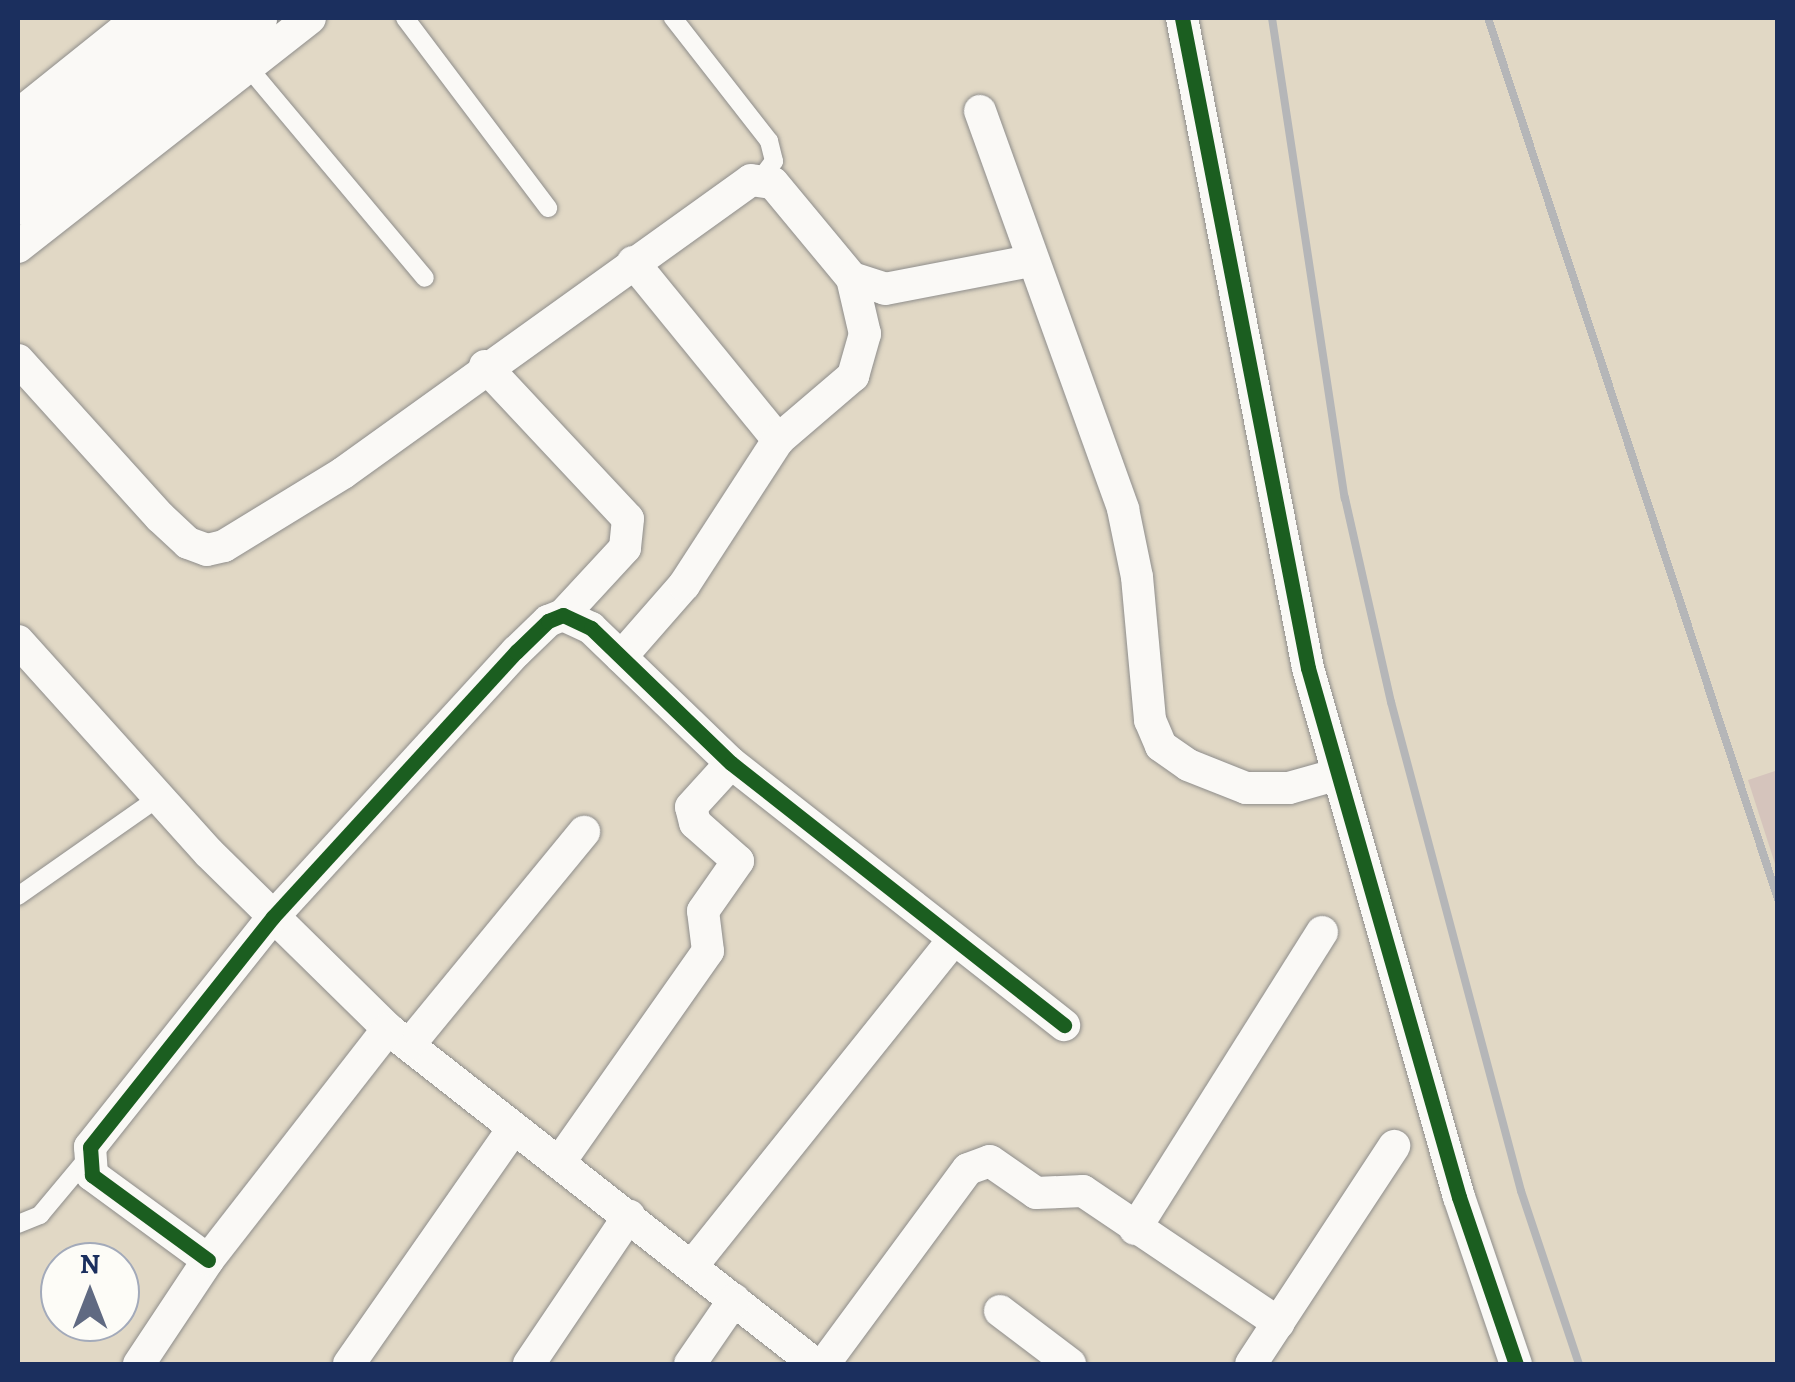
<!DOCTYPE html>
<html>
<head>
<meta charset="utf-8">
<style>
	body { margin:0 }
	#map { position:relative; width:1795px; height:1382px; overflow:hidden; background:#e1d8c5; font-family:Alegreya,serif }
	div>[style] { position:absolute }
	.building>* { inset:0; background:#d5c4bc }
	.roads { filter:drop-shadow(0 0 2px #8e8d8b) drop-shadow(0 0 2px #8e8d8b) }
	.service>* { height:18px; margin:-9px; padding:0 9px; transform-origin:9px; border-radius:9px; background:#faf9f6 }
	.minor>* { height:32px; margin:-16px; padding:0 16px; transform-origin:16px; border-radius:16px; background:#faf9f6 }
	.primary>* { height:52px; margin:-26px; padding:0 26px; transform-origin:26px; border-radius:26px; background:#faf9f6 }
	.rail>* { height:8px; margin:-4px; padding:0 4px; transform-origin:4px; border-radius:4px; background:#b5b6b8 }
	.cycleway>* { height:15px; margin:-7.5px; padding:0 7.5px; transform-origin:7.5px; border-radius:7.5px; background:#1b5e20 }
	span { translate:-50% -50%; white-space:nowrap; text-align:center; line-height:1.15; -webkit-text-stroke:9px #fdfcf7; paint-order:stroke }
	.frame { position:absolute; inset:0; border:20px solid #1b2f5e; pointer-events:none }
	.north { position:absolute; left:40px; top:1242px; width:100px; height:100px; box-sizing:border-box; background:#fdfcf7; border:2px solid #a3aaba; border-radius:50%; rotate:0deg; font-size:28px; font-weight:700; line-height:40px; text-align:center; color:#1b2f5e }
	.north::after { content:''; display:block; margin:auto; width:35px; height:45px; background:#606a82; clip-path:polygon(50% 0,100% 100%,50% 72%,0 100%) }
</style>
</head>
<body>
<div id="map">
	<div class="building">
		<i style="clip-path:polygon(1778px 770px,1778px 870px,1777px 870px,1748px 780px)"></i>
	</div>
	<div class="roads">
		<div class="service">
			<i style="left:405px;top:18px;width:238px;rotate:53deg"></i>
			<i style="left:673px;top:18px;width:156px;rotate:52deg"></i>
			<i style="left:769px;top:141px;width:21px;rotate:76deg"></i>
			<i style="left:774px;top:161px;width:21px;rotate:127deg"></i>
			<i style="left:248px;top:67px;width:275px;rotate:50deg"></i>
			<i style="left:18px;top:896px;width:171px;rotate:-35deg"></i>
			<i style="left:18px;top:1224px;width:24px;rotate:-22deg"></i>
			<i style="left:40px;top:1215px;width:72px;rotate:-50.1deg"></i>
		</div>
		<div class="minor">
			<i style="left:1182px;top:18px;width:662px;rotate:79.03deg"></i>
			<i style="left:1308px;top:668px;width:550px;rotate:74.07deg"></i>
			<i style="left:1459px;top:1197px;width:176px;rotate:71.2deg"></i>
			<i style="left:980px;top:111px;width:423px;rotate:70.2deg"></i>
			<i style="left:1123px;top:509px;width:69px;rotate:78.4deg"></i>
			<i style="left:1137px;top:577px;width:144px;rotate:84.8deg"></i>
			<i style="left:1150px;top:720px;width:28px;rotate:67deg"></i>
			<i style="left:1161px;top:746px;width:33px;rotate:35deg"></i>
			<i style="left:1188px;top:765px;width:62px;rotate:21.6deg"></i>
			<i style="left:1246px;top:788px;width:43px"></i>
			<i style="left:1289px;top:788px;width:51px;rotate:-15.9deg"></i>
			<i style="left:18px;top:115px;width:155px;rotate:-38.7deg"></i>
			<i style="left:18px;top:247px;width:371px;rotate:-38.1deg"></i>
			<i style="left:633px;top:262px;width:230px;rotate:50.8deg"></i>
			<i style="left:18px;top:360px;width:212px;rotate:47.9deg"></i>
			<i style="left:160px;top:517px;width:38px;rotate:43deg"></i>
			<i style="left:188px;top:543px;width:20px;rotate:20deg"></i>
			<i style="left:207px;top:550px;width:17px;rotate:-13deg"></i>
			<i style="left:224px;top:546px;width:140px;rotate:-31.5deg"></i>
			<i style="left:343px;top:473px;width:502px;rotate:-35.68deg"></i>
			<i style="left:751px;top:180px;width:22px;rotate:8deg"></i>
			<i style="left:773px;top:183px;width:124px;rotate:50.3deg"></i>
			<i style="left:852px;top:278px;width:35px;rotate:18deg"></i>
			<i style="left:885px;top:289px;width:148px;rotate:-10.9deg"></i>
			<i style="left:485px;top:366px;width:209px;rotate:46.9deg"></i>
			<i style="left:628px;top:519px;width:29px;rotate:96deg"></i>
			<i style="left:625px;top:548px;width:91px;rotate:132.8deg"></i>
			<i style="left:18px;top:641px;width:285px;rotate:48deg"></i>
			<i style="left:209px;top:853px;width:251px;rotate:44.5deg"></i>
			<i style="left:388px;top:1029px;width:543px;rotate:38.12deg"></i>
			<i style="left:621px;top:657px;width:96px;rotate:-48.8deg"></i>
			<i style="left:684px;top:585px;width:173px;rotate:-57deg"></i>
			<i style="left:778px;top:440px;width:99px;rotate:-40.5deg"></i>
			<i style="left:853px;top:376px;width:44px;rotate:-74.1deg"></i>
			<i style="left:865px;top:334px;width:57px;rotate:-103.1deg"></i>
			<i style="left:409px;top:1045px;width:276px;rotate:-50.6deg"></i>
			<i style="left:559px;top:1163px;width:259px;rotate:-54.9deg"></i>
			<i style="left:708px;top:951px;width:40px;rotate:-97.1deg"></i>
			<i style="left:703px;top:911px;width:61px;rotate:-55deg"></i>
			<i style="left:738px;top:861px;width:57px;rotate:-138.5deg"></i>
			<i style="left:695px;top:823px;width:16px;rotate:-104deg"></i>
			<i style="left:691px;top:807px;width:59px;rotate:-47.7deg"></i>
			<i style="left:1135px;top:1229px;width:351px;rotate:-57.8deg"></i>
			<i style="left:208px;top:1260px;width:144px;rotate:-143.8deg"></i>
			<i style="left:92px;top:1175px;width:28px;rotate:-94deg"></i>
			<i style="left:90px;top:1147px;width:294px;rotate:-51.5deg"></i>
			<i style="left:273px;top:917px;width:360px;rotate:-47.5deg"></i>
			<i style="left:516px;top:652px;width:45px;rotate:-44.1deg"></i>
			<i style="left:548px;top:621px;width:16px;rotate:-22deg"></i>
			<i style="left:563px;top:615px;width:31px;rotate:25deg"></i>
			<i style="left:591px;top:628px;width:194px;rotate:44deg"></i>
			<i style="left:731px;top:763px;width:424px;rotate:38.2deg"></i>
			<i style="left:692px;top:1266px;width:418px;rotate:-51.3deg"></i>
			<i style="left:1000px;top:1311px;width:88px;rotate:37.1deg"></i>
			<i style="left:139px;top:1364px;width:125px;rotate:-56.4deg"></i>
			<i style="left:208px;top:1260px;width:293px;rotate:-52.1deg"></i>
			<i style="left:349px;top:1364px;width:285px;rotate:-55.1deg"></i>
			<i style="left:529px;top:1364px;width:179px;rotate:-56deg"></i>
			<i style="left:690px;top:1364px;width:78px;rotate:-55.5deg"></i>
			<i style="left:824px;top:1364px;width:242px;rotate:-53.6deg"></i>
			<i style="left:968px;top:1169px;width:23px;rotate:-20deg"></i>
			<i style="left:990px;top:1161px;width:56px;rotate:34.8deg"></i>
			<i style="left:1036px;top:1193px;width:47px;rotate:-2.4deg"></i>
			<i style="left:1083px;top:1191px;width:236px;rotate:34deg"></i>
			<i style="left:1251px;top:1364px;width:261px;rotate:-56.7deg"></i>
		</div>
		<div class="primary">
			<i style="left:23px;top:151px;width:209px;rotate:-39.6deg"></i>
			<i style="left:18px;top:199px;width:295px;rotate:-37.8deg"></i>
		</div>
	</div>
	<div class="rail">
		<i style="left:1272px;top:18px;width:486px;rotate:81.4deg"></i>
		<i style="left:1345px;top:498px;width:209px;rotate:77.3deg"></i>
		<i style="left:1391px;top:702px;width:506px;rotate:75.11deg"></i>
		<i style="left:1521px;top:1191px;width:182px;rotate:71.5deg"></i>
		<i style="left:1488px;top:18px;width:928px;rotate:71.78deg"></i>
	</div>
	<div class="cycleway">
		<i style="left:1182px;top:18px;width:662px;rotate:79.03deg"></i>
		<i style="left:1308px;top:668px;width:550px;rotate:74.07deg"></i>
		<i style="left:1459px;top:1197px;width:176px;rotate:71.2deg"></i>
		<i style="left:208px;top:1260px;width:144px;rotate:-143.8deg"></i>
		<i style="left:92px;top:1175px;width:28px;rotate:-94deg"></i>
		<i style="left:90px;top:1147px;width:294px;rotate:-51.5deg"></i>
		<i style="left:273px;top:917px;width:360px;rotate:-47.5deg"></i>
		<i style="left:516px;top:652px;width:45px;rotate:-44.1deg"></i>
		<i style="left:548px;top:621px;width:16px;rotate:-22deg"></i>
		<i style="left:563px;top:615px;width:31px;rotate:25deg"></i>
		<i style="left:591px;top:628px;width:194px;rotate:44deg"></i>
		<i style="left:731px;top:763px;width:424px;rotate:38.2deg"></i>
	</div>
	<div class="frame"></div>
	<div class="north">N</div>
</div>
</body>
</html>
